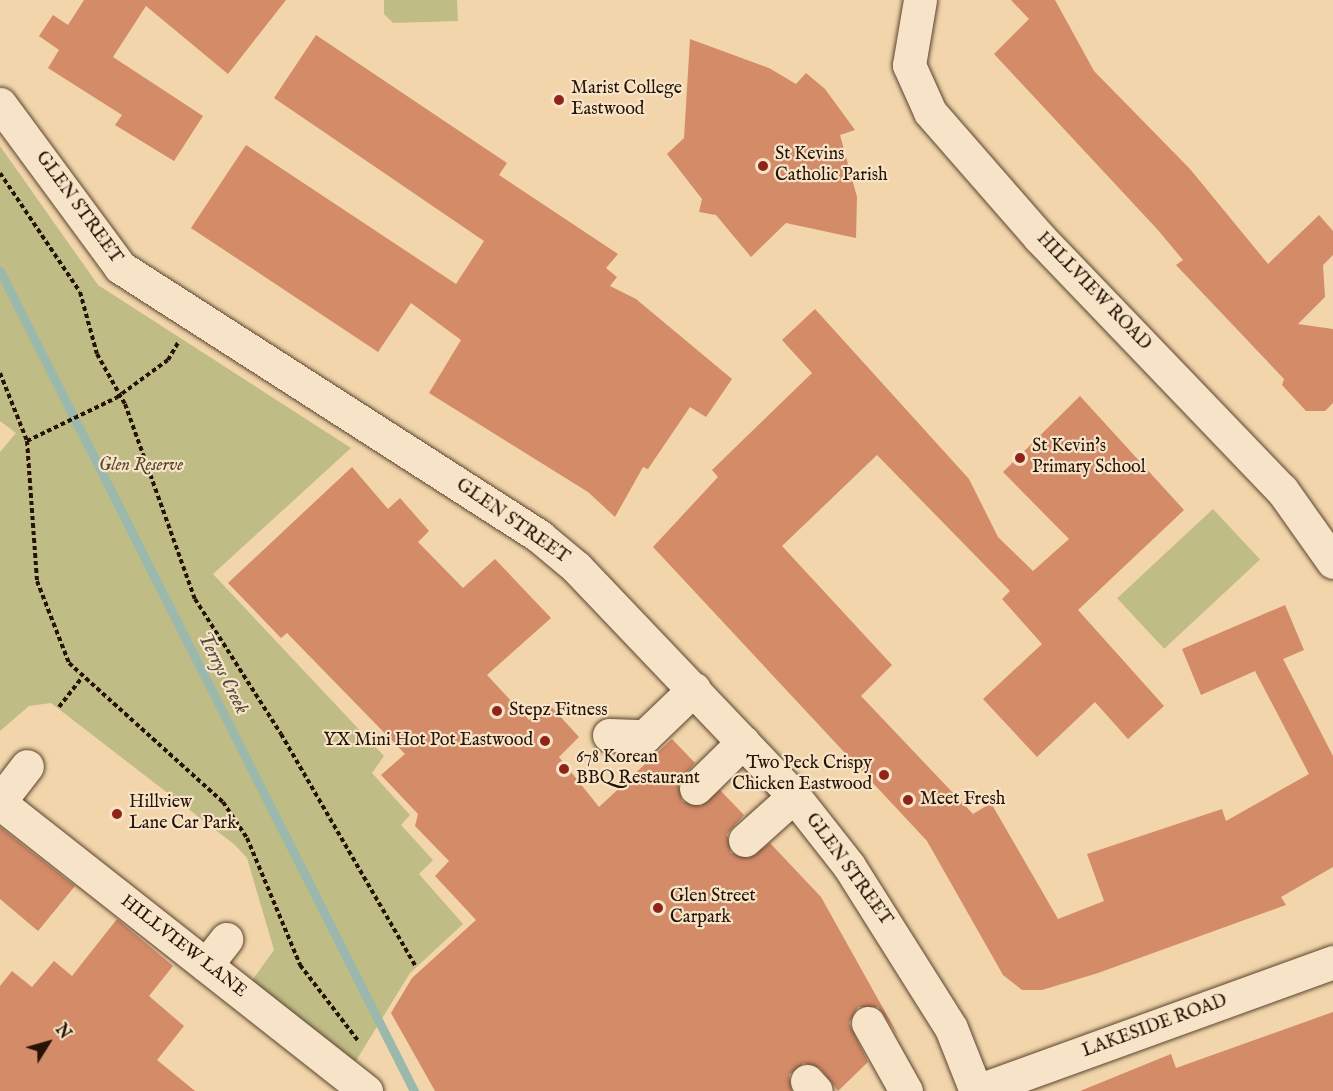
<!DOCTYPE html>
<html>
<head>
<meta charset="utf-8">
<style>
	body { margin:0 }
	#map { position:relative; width:1333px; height:1091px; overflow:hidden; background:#f2d5ab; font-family:"IM FELL English",serif }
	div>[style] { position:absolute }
	.green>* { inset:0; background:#c0bc85; transform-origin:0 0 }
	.stream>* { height:9px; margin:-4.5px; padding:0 4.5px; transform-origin:4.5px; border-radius:4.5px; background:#9bb8ad }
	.building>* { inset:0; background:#d38b68 }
	.path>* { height:4px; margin-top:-2px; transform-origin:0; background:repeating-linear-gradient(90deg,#271304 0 4.5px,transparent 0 7.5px) }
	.roads { filter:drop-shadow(0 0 2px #5a442e) drop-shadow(0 0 2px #5a442e) }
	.minor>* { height:33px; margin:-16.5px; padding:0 16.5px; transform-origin:16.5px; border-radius:16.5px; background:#f7e4c8 }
	.dots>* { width:16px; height:16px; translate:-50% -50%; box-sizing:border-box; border:3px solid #f7e4c8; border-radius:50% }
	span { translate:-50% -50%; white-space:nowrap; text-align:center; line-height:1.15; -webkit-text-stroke:4.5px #f7e4c8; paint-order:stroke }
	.poi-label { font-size:18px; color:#271304 }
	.left { translate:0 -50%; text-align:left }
	.right { translate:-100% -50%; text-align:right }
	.street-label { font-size:18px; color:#271304 }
	.park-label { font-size:18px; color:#55462b; font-style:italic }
	.water-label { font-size:20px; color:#504d3f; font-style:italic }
	.north { position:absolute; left:18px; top:1013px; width:60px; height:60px; -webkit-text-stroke:4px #f7e4c8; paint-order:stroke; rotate:53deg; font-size:16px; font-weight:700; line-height:24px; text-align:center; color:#271304 }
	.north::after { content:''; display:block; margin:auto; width:21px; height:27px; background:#271304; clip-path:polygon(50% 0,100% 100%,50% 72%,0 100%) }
</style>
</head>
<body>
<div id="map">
	<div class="green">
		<i style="clip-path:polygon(384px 0,457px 0,458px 21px,393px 23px,384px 14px)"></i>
		<i style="clip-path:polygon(0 146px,98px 285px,351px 448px,213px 574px,384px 756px,372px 773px,410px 815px,401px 825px,433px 860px,419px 874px,463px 924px,410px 973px,354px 1064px,248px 986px,274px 950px,247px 858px,235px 845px,51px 703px,29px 706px,0 731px,0 452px,16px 433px,0 421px)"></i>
		<i style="left:1213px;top:509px;width:69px;height:131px;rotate:47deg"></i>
	</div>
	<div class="stream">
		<i style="left:0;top:271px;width:919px;rotate:63.21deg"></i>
	</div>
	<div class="building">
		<i style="clip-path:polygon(84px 0,286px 0,228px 74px,146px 6px,113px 57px,203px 116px,174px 161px,115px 125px,122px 115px,48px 68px,59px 50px,39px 36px,53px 15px,68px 25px)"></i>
		<i style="clip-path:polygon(1011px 0,1055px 0,1094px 71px,1190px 169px,1268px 264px,1319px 215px,1333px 231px,1333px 255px,1323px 265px,1325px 297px,1298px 324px,1333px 329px,1333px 403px,1325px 411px,1306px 411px,1282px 385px,1284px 379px,1176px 265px,1183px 260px,1157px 229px,994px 54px,1029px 19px)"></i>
		<i style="clip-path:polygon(316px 35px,507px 163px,499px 175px,618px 254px,606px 268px,617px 277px,610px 286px,636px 299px,732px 379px,706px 417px,690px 407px,648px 469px,643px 467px,615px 517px,588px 492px,429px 393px,461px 340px,411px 303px,378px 352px,191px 228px,246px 145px,456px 284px,484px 241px,274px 98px)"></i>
		<i style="clip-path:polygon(690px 39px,769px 68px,796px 84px,806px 73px,825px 89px,855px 130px,840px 135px,857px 197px,856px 238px,786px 223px,751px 257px,716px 215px,699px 212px,702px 199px,667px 154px,684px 138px)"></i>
		<i style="clip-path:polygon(815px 309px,969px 479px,998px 537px,1033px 571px,1069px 539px,1003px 472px,1080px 396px,1184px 510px,1078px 610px,1164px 706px,1128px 739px,1095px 702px,1037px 757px,983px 699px,1042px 644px,1002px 599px,1010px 591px,877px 455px,782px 546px,892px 665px,861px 696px,973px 814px,991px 803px,1058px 919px,1104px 901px,1087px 854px,1222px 809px,1226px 821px,1309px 774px,1255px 671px,1201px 695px,1182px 649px,1285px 605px,1304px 650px,1283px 659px,1333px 756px,1333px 867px,1281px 897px,1286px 905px,1098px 973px,1042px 990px,1022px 990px,1003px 975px,927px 841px,653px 547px,718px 477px,712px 470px,812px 373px,782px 340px)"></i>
		<i style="clip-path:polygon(352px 467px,388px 509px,400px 498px,429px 531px,418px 542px,463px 588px,495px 559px,551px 618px,487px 675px,529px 720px,548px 703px,579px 737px,559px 757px,599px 807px,672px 739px,695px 763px,678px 782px,682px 801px,701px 806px,720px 790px,744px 815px,727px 834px,731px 853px,749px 858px,770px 843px,821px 897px,898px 1035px,878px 1007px,858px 1007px,849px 1023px,868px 1062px,838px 1091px,820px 1068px,804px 1063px,789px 1075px,792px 1091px,435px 1091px,391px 1013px,412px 978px,476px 920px,435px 876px,449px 861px,415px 826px,418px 814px,381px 775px,405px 754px,287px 633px,281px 638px,228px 583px)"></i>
		<i style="clip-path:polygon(0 827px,75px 886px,38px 931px,0 899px)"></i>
		<i style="clip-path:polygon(117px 919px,173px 966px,149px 996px,184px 1026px,157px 1060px,195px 1091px,0 1091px,0 986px,12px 971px,32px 987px,54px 961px,72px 976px)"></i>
		<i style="clip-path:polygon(1333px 1012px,1333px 1091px,1080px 1091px,1171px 1054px,1176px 1068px)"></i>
	</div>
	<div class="path">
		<i style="left:0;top:173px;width:143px;rotate:56.1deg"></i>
		<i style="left:80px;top:292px;width:64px;rotate:74.7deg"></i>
		<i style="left:97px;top:354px;width:57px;rotate:60.8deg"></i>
		<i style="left:125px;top:404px;width:207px;rotate:70.3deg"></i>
		<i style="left:195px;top:599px;width:160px;rotate:57.5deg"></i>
		<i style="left:281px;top:734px;width:269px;rotate:59.9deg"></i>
		<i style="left:0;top:373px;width:73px;rotate:68.3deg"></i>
		<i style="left:27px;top:441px;width:140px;rotate:85.9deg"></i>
		<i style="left:37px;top:581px;width:88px;rotate:68.7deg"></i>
		<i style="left:69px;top:663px;width:207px;rotate:42.1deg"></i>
		<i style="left:223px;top:802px;width:43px;rotate:56.3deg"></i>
		<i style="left:247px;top:838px;width:138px;rotate:67.3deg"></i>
		<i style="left:300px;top:965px;width:97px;rotate:52.5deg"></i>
		<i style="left:27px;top:441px;width:99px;rotate:-25.8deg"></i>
		<i style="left:116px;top:398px;width:64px;rotate:-36.2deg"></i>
		<i style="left:168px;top:360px;width:22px;rotate:-60deg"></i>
		<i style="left:59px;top:707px;width:37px;rotate:-52deg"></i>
	</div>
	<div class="roads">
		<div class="minor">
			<i style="left:920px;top:0;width:66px;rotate:99.6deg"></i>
			<i style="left:909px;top:65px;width:51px;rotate:65.9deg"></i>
			<i style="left:930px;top:112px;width:166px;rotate:48.9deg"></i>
			<i style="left:1039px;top:237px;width:351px;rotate:46.2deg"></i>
			<i style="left:1282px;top:490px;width:88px;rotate:54.7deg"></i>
			<i style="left:0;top:104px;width:202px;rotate:53.6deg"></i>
			<i style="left:120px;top:267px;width:499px;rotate:32.7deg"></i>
			<i style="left:540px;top:537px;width:47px;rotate:39.8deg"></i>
			<i style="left:576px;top:567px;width:316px;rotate:46.4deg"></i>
			<i style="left:794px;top:796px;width:89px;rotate:51.8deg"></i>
			<i style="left:849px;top:866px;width:191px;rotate:57.8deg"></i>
			<i style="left:951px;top:1028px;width:68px;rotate:68.4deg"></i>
			<i style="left:609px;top:735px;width:36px;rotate:2deg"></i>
			<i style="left:645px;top:736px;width:68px;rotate:-43.8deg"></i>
			<i style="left:696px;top:788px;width:66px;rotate:-44.4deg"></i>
			<i style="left:0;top:801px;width:44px;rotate:-52.4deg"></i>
			<i style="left:0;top:803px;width:466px;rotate:38.2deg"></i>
			<i style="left:745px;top:840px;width:66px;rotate:-41.9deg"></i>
			<i style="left:206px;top:965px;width:33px;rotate:-52deg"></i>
			<i style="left:868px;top:1023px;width:78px;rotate:60.8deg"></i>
			<i style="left:807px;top:1081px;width:13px;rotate:48deg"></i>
			<i style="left:977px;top:1091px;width:379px;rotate:-19.9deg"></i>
		</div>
	</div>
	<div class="dots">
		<i style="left:559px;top:100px;background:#8f2418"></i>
		<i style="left:763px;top:166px;background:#8f2418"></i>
		<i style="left:1020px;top:458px;background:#8f2418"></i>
		<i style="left:497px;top:711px;background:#8f2418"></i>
		<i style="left:545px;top:741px;background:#8f2418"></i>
		<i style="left:564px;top:769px;background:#8f2418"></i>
		<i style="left:884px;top:775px;background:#8f2418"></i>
		<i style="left:908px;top:800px;background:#8f2418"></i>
		<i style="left:117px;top:814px;background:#8f2418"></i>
		<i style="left:658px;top:908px;background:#8f2418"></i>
	</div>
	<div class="poi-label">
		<span class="left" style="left:571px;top:100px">Marist College<br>Eastwood</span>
		<span class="left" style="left:775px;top:166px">St Kevins<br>Catholic Parish</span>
		<span class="left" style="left:1032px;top:458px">St Kevin's<br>Primary School</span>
		<span class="left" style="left:509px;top:711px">Stepz Fitness</span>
		<span class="right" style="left:533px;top:741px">YX Mini Hot Pot Eastwood</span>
		<span class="left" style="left:576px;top:769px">678 Korean<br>BBQ Restaurant</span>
		<span class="right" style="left:872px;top:775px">Two Peck Crispy<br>Chicken Eastwood</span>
		<span class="left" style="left:920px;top:800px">Meet Fresh</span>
		<span class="left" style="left:129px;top:814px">Hillview<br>Lane Car Park</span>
		<span class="left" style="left:670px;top:908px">Glen Street<br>Carpark</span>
	</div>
	<div class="street-label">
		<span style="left:78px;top:208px;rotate:54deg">GLEN STREET</span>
		<span style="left:1093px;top:292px;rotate:46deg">HILLVIEW ROAD</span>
		<span style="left:512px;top:522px;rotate:35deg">GLEN STREET</span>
		<span style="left:848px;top:870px;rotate:54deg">GLEN STREET</span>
		<span style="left:183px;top:947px;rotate:38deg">HILLVIEW LANE</span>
		<span style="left:1155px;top:1027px;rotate:-20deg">LAKESIDE ROAD</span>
	</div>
	<div class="park-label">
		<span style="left:141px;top:466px">Glen Reserve</span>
	</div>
	<div class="water-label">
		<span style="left:223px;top:673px;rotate:63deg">Terrys Creek</span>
	</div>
	<div class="north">N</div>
</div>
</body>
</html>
